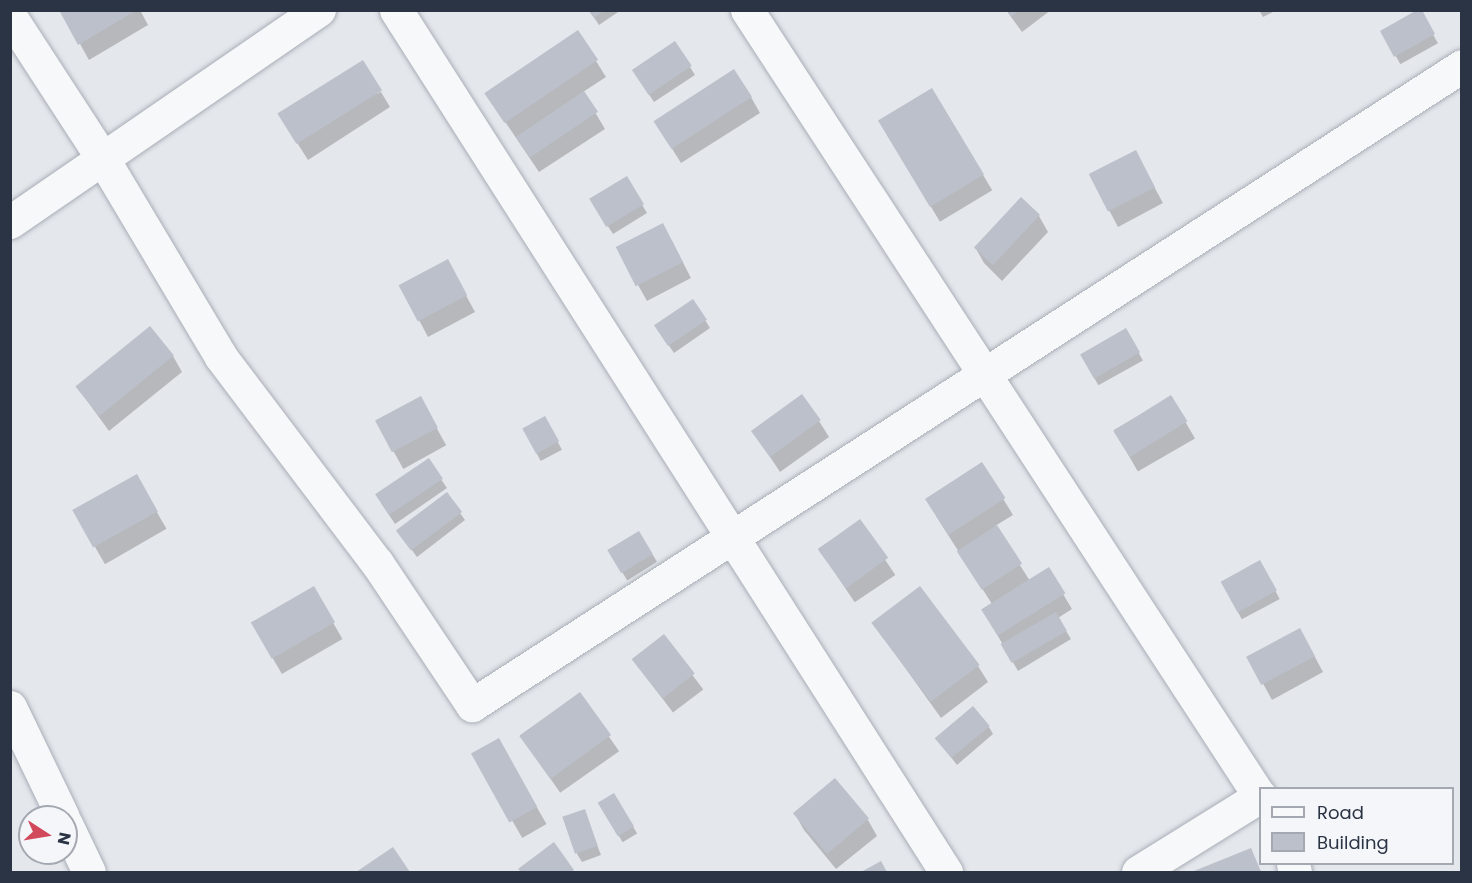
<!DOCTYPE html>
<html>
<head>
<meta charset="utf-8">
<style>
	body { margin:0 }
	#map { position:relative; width:1472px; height:883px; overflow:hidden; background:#e4e7ec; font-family:Poppins,sans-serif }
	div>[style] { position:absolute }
	.shadow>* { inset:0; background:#0003; transform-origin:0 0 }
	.building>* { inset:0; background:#bbc0ca; transform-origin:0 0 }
	.roads { filter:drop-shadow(0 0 2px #a9aeb7) drop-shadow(0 0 2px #a9aeb7) }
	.street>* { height:33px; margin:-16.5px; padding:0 16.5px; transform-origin:16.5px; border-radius:16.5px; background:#f7f8fa }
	span { translate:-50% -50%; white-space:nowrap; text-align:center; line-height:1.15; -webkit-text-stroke:5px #f4f6f9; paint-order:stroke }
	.frame { position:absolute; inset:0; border:12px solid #2b3445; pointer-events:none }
	.legend { position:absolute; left:1259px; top:787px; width:195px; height:78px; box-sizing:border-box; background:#f4f6f9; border:2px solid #a4a8b1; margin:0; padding:8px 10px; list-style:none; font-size:18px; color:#2b3445 }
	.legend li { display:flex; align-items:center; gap:12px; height:30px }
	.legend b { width:30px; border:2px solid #a4a8b1 }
	.north { position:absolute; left:18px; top:805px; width:60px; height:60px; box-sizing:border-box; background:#f4f6f9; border:2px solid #a4a8b1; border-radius:50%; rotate:102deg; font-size:16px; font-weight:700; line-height:24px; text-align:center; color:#2b3445 }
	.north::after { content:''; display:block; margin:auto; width:21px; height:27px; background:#d1495b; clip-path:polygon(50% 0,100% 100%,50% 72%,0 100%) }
</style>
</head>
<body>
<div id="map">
	<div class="shadow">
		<i style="clip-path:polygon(61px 10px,140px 10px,148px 25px,89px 60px)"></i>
		<i style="clip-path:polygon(589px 10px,621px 10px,599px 25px)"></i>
		<i style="clip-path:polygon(1006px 10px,1051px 10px,1022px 32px)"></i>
		<i style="clip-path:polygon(1259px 10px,1277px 10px,1263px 17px)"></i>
		<i style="left:1420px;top:11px;width:37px;height:43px;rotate:61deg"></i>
		<i style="clip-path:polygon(596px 61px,606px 77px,583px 92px,605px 129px,539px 172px,487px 95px)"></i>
		<i style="clip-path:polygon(690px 67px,695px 75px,654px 102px,638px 78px)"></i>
		<i style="left:932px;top:90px;width:117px;height:61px;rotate:59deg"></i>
		<i style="clip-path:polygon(381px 92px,390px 107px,308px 160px,289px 130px)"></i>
		<i style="clip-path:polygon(751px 97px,760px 113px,681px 163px,664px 136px)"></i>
		<i style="clip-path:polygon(1144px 168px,1163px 203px,1118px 227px,1091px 176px)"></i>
		<i style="clip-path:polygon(626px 178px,647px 213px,613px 234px,596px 208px)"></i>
		<i style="clip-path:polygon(1021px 199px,1039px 216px,1048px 232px,1002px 281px,984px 263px,975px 247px)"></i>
		<i style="clip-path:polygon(672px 241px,691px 278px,647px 301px,638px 285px)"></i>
		<i style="clip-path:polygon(456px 277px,475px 312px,428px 337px,401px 286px)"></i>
		<i style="clip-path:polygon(693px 301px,710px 328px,674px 353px,661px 334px)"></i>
		<i style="left:1126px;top:330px;width:35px;height:51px;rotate:61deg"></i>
		<i style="clip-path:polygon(173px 356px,182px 372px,109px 431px,77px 387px)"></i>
		<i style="left:1171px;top:397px;width:48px;height:66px;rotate:60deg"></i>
		<i style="left:420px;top:398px;width:54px;height:49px;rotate:61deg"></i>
		<i style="left:545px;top:418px;width:36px;height:24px;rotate:62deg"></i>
		<i style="clip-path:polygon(819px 421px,829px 437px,780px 472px,753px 431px)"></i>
		<i style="clip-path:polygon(428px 460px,447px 488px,395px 524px,381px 503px)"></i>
		<i style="clip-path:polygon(982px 464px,1013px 515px,995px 526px,1030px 581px,1048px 569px,1072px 609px,1058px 618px,1071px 639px,1018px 671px,983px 610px,992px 604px,936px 516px)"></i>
		<i style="left:136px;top:476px;width:61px;height:71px;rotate:60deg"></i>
		<i style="clip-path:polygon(460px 513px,465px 520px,417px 557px,403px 538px)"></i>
		<i style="left:859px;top:521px;width:65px;height:49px;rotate:56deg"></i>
		<i style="left:639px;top:533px;width:34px;height:35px;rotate:58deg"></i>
		<i style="left:1260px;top:562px;width:42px;height:43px;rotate:62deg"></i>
		<i style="left:313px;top:588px;width:59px;height:70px;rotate:60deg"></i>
		<i style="clip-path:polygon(873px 623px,978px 666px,988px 682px,941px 718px)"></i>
		<i style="left:663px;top:636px;width:67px;height:38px;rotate:53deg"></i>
		<i style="clip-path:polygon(1309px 646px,1323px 672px,1272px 700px,1249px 658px)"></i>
		<i style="left:579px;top:694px;width:70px;height:72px;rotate:55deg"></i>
		<i style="clip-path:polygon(989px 727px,993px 734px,957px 765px,937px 739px)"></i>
		<i style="left:498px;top:740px;width:97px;height:28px;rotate:60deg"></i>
		<i style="left:614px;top:795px;width:45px;height:17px;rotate:59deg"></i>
		<i style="clip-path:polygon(584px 811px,601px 855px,582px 862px,577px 854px)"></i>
		<i style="clip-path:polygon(795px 814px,868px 820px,877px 836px,836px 869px,804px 830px)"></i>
		<i style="clip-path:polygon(554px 844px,574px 872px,522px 872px,520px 869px)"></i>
		<i style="clip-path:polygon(1251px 849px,1261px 872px,1196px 872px)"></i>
		<i style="clip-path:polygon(393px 850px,408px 872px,359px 872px)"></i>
	</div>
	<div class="building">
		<i style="clip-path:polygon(59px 10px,137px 10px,78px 45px)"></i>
		<i style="clip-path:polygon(588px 10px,605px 10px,594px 18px)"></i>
		<i style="clip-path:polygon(1007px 10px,1020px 10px,1011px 17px)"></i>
		<i style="clip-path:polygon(1417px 10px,1422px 10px,1435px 34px,1394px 57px,1380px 31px)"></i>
		<i style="left:578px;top:30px;width:36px;height:113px;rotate:56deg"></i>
		<i style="left:675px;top:41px;width:30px;height:52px;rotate:56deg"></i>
		<i style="left:363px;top:60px;width:36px;height:101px;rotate:58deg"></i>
		<i style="left:734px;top:69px;width:33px;height:96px;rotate:57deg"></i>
		<i style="left:932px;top:88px;width:101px;height:63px;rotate:59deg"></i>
		<i style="left:584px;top:91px;width:25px;height:82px;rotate:56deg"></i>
		<i style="left:1136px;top:150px;width:42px;height:53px;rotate:63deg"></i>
		<i style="left:627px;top:176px;width:33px;height:44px;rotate:59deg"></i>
		<i style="left:1021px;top:197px;width:26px;height:69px;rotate:43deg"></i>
		<i style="left:663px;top:223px;width:44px;height:53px;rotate:63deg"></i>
		<i style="left:448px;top:259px;width:41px;height:56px;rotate:62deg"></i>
		<i style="left:693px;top:299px;width:25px;height:47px;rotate:56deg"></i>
		<i style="left:150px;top:326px;width:38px;height:96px;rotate:51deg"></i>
		<i style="left:1126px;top:328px;width:28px;height:53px;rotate:60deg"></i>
		<i style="left:802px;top:394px;width:32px;height:63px;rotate:54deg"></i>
		<i style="left:1171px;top:395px;width:31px;height:68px;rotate:58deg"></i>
		<i style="left:421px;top:396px;width:36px;height:52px;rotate:62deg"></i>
		<i style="left:545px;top:416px;width:29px;height:26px;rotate:61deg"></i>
		<i style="left:429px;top:458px;width:25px;height:65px;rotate:56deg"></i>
		<i style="left:982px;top:462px;width:43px;height:68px;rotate:57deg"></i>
		<i style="left:137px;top:474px;width:43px;height:74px;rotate:61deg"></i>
		<i style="left:447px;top:492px;width:25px;height:64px;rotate:53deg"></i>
		<i style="left:860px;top:519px;width:48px;height:52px;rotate:54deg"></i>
		<i style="left:997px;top:525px;width:46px;height:48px;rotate:57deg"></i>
		<i style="left:639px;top:531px;width:27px;height:37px;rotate:59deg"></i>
		<i style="left:1260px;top:560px;width:35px;height:45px;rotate:61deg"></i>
		<i style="left:1049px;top:567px;width:31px;height:80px;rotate:58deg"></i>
		<i style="left:314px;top:586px;width:42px;height:73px;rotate:60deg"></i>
		<i style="left:920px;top:586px;width:99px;height:61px;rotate:53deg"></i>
		<i style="left:1056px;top:612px;width:22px;height:64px;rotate:60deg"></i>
		<i style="left:1300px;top:628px;width:32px;height:61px;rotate:62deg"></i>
		<i style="left:664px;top:634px;width:50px;height:41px;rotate:52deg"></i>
		<i style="left:580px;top:692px;width:53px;height:75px;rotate:54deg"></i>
		<i style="left:973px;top:706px;width:26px;height:50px;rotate:50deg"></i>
		<i style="left:499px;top:738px;width:79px;height:32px;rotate:61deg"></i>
		<i style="left:835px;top:778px;width:53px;height:55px;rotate:50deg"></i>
		<i style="left:614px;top:793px;width:39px;height:19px;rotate:59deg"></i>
		<i style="left:585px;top:809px;width:39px;height:24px;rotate:71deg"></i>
		<i style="clip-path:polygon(554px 842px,574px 870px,570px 872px,521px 872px,518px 869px)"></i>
		<i style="clip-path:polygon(393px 847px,410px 872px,356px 872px)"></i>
		<i style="clip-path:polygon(1251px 848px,1261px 872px,1195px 872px,1194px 871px)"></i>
		<i style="clip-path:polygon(881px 861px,887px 872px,861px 872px)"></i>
	</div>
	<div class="roads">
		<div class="street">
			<i style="left:396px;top:10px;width:1023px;rotate:57.46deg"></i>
			<i style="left:747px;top:10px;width:939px;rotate:56.9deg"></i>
			<i style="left:10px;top:16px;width:171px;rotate:57deg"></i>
			<i style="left:103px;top:159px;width:230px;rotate:59.2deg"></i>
			<i style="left:221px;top:357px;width:258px;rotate:52.9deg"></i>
			<i style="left:377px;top:563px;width:171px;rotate:56.2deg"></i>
			<i style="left:472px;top:705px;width:1178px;rotate:-32.84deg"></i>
			<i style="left:10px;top:222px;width:375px;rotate:-34.5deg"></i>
			<i style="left:10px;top:707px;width:122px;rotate:64.3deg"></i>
			<i style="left:66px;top:824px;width:53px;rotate:64.4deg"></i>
			<i style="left:1293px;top:864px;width:8px;rotate:76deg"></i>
			<i style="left:1138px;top:872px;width:144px;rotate:-31.9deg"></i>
		</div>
	</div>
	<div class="frame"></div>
	<ul class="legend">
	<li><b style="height:8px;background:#f7f8fa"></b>Road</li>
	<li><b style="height:16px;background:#bbc0ca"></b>Building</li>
	</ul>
	<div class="north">N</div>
</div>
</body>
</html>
